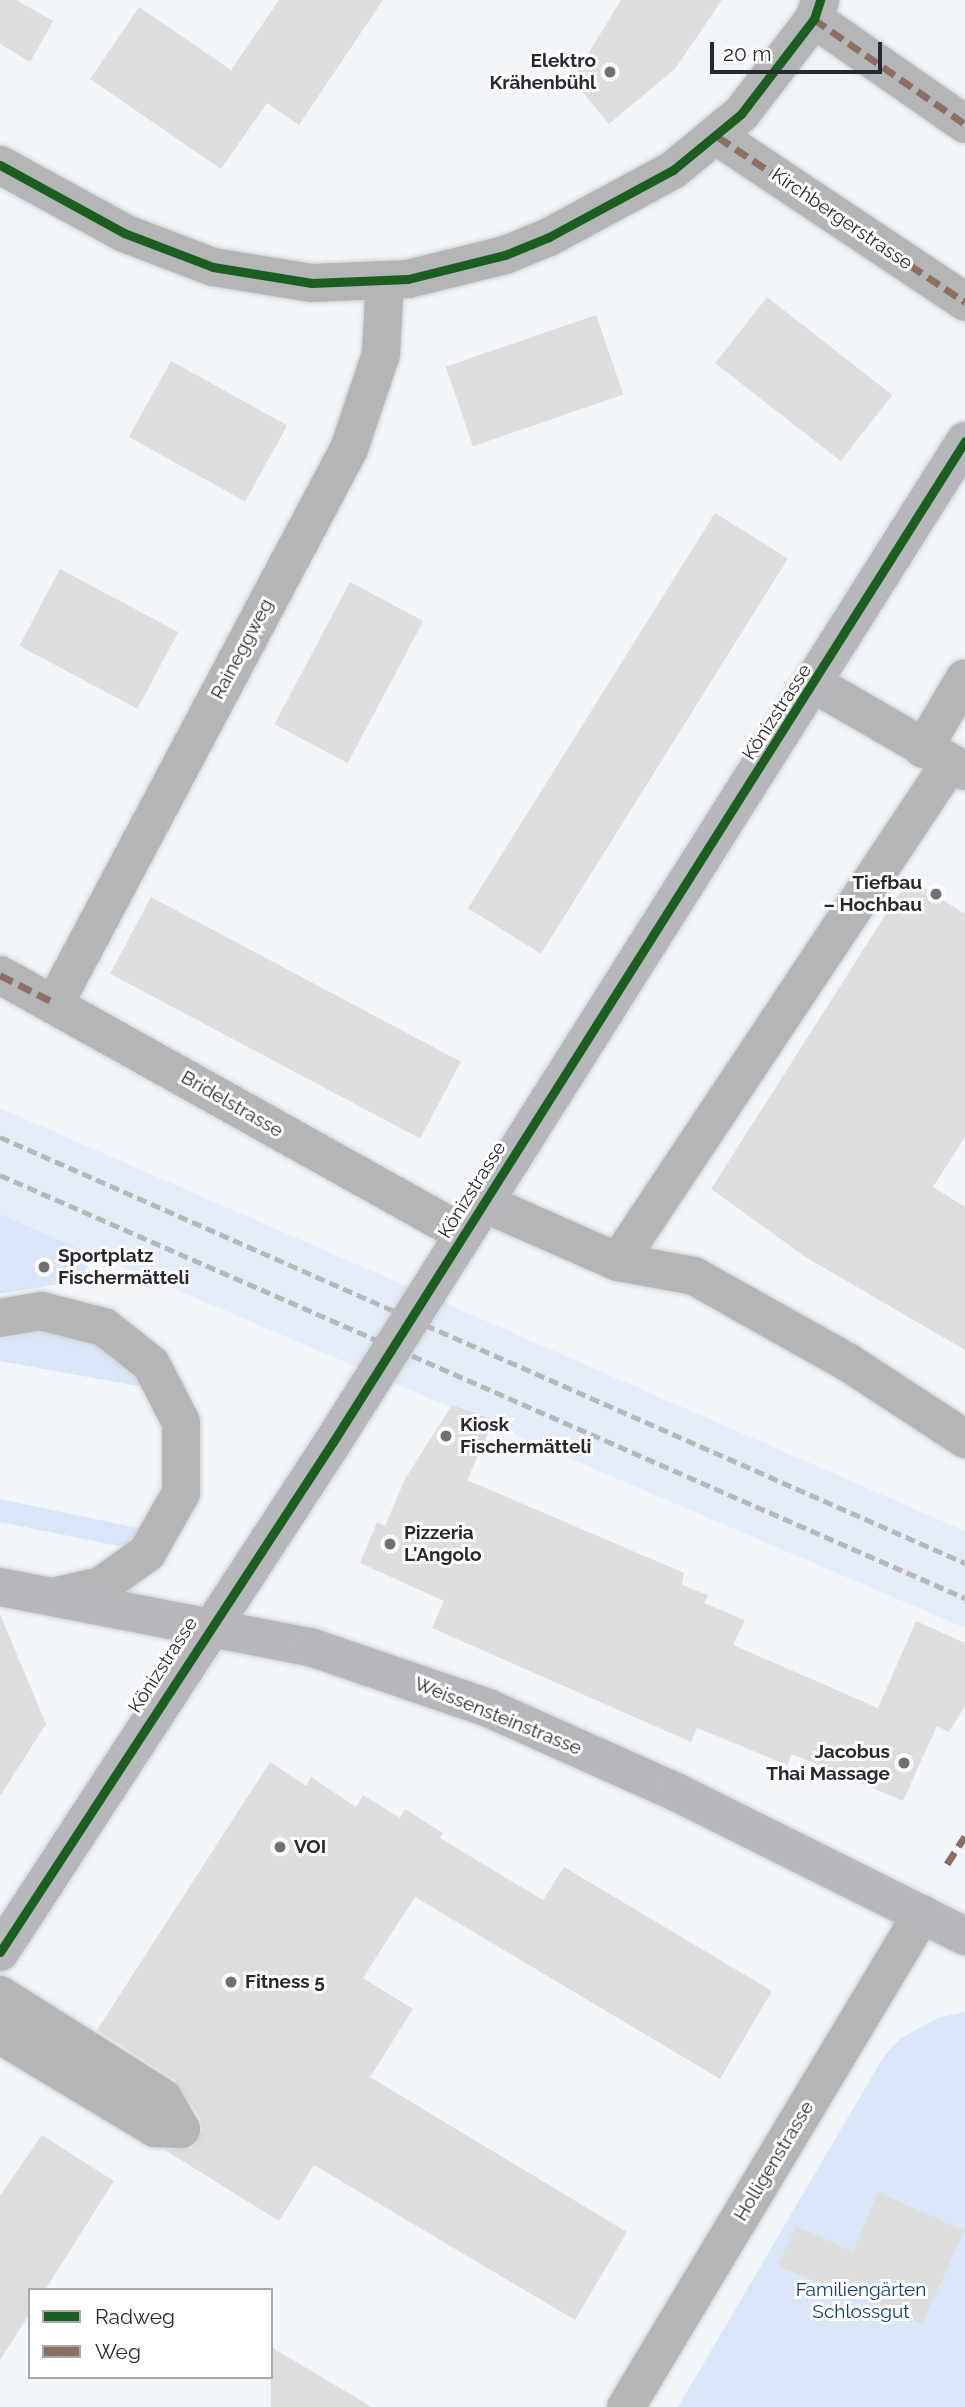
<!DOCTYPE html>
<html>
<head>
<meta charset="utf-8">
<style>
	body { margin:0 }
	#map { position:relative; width:965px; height:2407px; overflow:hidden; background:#f2f6fa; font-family:Raleway,sans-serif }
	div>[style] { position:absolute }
	.built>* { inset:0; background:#e4ecf8 }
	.green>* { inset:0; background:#d9e6f7 }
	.building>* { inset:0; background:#dedddd; transform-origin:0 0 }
	.roads { filter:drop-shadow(0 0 2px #ced1d4) drop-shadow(0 0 2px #ced1d4) }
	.minor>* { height:38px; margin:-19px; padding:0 19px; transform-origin:19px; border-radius:19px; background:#b3b5b6 }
	.major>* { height:38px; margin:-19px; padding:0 19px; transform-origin:19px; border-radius:19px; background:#b6b7ba }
	.tram>* { height:2px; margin:-1px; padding:0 1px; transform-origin:1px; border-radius:1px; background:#b6b7b9 }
	.rail>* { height:5px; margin-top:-2.5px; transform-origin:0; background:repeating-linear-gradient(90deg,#b6b7b9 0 10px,transparent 0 15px) }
	.quiet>* { height:7px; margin-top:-3.5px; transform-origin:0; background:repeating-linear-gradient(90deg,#8d6e63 0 14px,transparent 0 21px) }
	.cycleway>* { height:9px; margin:-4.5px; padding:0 4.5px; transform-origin:4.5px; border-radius:4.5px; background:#1b5e20 }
	.dots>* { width:19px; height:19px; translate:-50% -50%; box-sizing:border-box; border:4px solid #fff; border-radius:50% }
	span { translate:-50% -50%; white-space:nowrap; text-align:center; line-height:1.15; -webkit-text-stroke:6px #fff; paint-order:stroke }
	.poi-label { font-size:19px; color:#26292e; font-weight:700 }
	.right { translate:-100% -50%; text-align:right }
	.left { translate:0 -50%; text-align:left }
	.street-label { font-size:19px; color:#26292e }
	.park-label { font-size:19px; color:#103d71 }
	.legend { position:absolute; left:28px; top:2288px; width:245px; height:91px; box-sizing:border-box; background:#fff; border:2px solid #a8a9ab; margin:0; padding:9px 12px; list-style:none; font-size:21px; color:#26292e }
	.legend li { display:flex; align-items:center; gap:14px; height:35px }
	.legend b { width:35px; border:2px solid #a8a9ab }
	.scale { position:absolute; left:710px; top:42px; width:172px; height:32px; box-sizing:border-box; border:4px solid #26292e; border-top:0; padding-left:9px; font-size:21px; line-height:24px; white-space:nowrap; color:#26292e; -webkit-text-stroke:5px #fff; paint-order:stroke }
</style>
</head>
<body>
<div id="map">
	<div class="built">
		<i style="clip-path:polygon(0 1108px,965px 1531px,965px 1628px,0 1214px)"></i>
	</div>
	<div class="green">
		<i style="clip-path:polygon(0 1214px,92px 1254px,82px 1280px,0 1294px)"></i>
		<i style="clip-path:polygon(42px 1330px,84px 1337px,112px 1352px,149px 1388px,0 1361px,0 1340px)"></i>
		<i style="clip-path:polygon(0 1499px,147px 1530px,128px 1548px,0 1522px)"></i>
		<i style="clip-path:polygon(965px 2012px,965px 2407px,678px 2407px,884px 2056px,901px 2038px,940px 2017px)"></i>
	</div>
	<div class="building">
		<i style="clip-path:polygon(0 0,16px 0,53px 21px,30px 62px,0 44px)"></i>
		<i style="clip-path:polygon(279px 0,383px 0,299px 125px,267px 103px,221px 169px,90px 79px,139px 7px,231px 70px)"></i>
		<i style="clip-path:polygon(621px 0,722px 0,675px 69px,609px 124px,572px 80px)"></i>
		<i style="left:767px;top:297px;width:159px;height:84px;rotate:38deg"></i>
		<i style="left:596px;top:315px;width:84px;height:159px;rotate:71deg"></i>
		<i style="left:171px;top:361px;width:133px;height:87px;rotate:29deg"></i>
		<i style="left:715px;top:513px;width:86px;height:466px;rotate:32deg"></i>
		<i style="left:60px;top:569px;width:134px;height:87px;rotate:28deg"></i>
		<i style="left:350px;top:582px;width:83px;height:161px;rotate:28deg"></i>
		<i style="clip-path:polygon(909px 878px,965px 914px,965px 1137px,933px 1187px,965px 1207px,965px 1350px,807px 1258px,711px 1189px)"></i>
		<i style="left:151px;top:897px;width:351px;height:87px;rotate:28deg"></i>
		<i style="clip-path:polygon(452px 1405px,494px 1420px,467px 1480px,684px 1573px,682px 1585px,708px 1595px,704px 1603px,745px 1620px,733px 1645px,878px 1708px,916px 1621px,965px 1643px,965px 1706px,949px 1732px,937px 1726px,903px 1801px,792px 1754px,787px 1765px,697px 1728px,691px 1742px,432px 1628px,444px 1601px,360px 1563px,377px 1522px,385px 1526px,405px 1479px)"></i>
		<i style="clip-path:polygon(0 1614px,46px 1724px,0 1796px)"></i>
		<i style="clip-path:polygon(270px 1762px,306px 1786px,311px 1777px,356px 1807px,363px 1795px,400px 1818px,405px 1809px,443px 1833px,440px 1838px,543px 1900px,564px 1867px,772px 1991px,720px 2079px,415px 1897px,363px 1978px,413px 2009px,370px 2077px,627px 2232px,575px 2320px,314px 2165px,279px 2221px,165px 2150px,192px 2148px,203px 2130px,200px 2118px,175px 2080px,97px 2030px)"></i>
		<i style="clip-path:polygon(42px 2135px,114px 2181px,45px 2290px,30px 2290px,30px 2313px,0 2360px,0 2196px)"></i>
		<i style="clip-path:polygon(878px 2192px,964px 2231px,922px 2324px,778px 2266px,796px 2226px,853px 2252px)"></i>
		<i style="clip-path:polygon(271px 2347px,372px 2407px,271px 2407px)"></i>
	</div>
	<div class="roads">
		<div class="minor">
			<i style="left:814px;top:19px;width:184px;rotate:34.8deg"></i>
			<i style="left:718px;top:137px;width:297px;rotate:33.7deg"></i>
			<i style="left:0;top:165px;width:141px;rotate:28.7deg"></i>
			<i style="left:124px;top:233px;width:95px;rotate:20.9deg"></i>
			<i style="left:213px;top:267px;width:100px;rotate:9.2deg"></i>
			<i style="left:312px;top:283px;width:96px;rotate:-2.4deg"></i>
			<i style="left:408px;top:279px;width:100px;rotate:-13.9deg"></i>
			<i style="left:505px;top:255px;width:48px;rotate:-22.2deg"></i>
			<i style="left:549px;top:237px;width:141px;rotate:-28.4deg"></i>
			<i style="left:673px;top:170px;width:88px;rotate:-39.5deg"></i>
			<i style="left:741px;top:114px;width:120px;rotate:-52.5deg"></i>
			<i style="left:814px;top:19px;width:20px;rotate:-72deg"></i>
			<i style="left:816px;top:685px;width:172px;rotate:30deg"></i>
			<i style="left:923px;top:749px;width:82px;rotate:-59.4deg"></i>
			<i style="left:0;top:975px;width:531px;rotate:29.17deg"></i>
			<i style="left:55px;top:1003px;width:627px;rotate:-62.05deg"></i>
			<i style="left:349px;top:449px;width:100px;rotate:-71.4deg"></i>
			<i style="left:381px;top:354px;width:73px;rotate:-86.9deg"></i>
			<i style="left:484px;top:1203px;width:146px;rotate:23.8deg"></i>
			<i style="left:618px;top:1262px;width:77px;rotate:10.4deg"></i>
			<i style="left:694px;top:1276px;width:178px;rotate:29.3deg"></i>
			<i style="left:849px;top:1363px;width:139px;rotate:33.2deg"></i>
			<i style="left:618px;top:1262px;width:599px;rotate:-56.36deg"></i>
			<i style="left:0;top:1318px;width:42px;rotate:-9.7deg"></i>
			<i style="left:41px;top:1311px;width:65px;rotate:14.3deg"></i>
			<i style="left:104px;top:1327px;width:60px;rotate:38.2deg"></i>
			<i style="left:151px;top:1364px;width:65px;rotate:62.7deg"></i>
			<i style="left:181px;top:1422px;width:71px;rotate:90deg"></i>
			<i style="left:181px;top:1493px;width:69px;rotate:119.5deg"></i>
			<i style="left:147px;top:1553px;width:57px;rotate:144.3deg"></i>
			<i style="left:101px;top:1586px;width:50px;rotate:167.3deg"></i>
			<i style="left:0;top:1995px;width:193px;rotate:32.3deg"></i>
			<i style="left:163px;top:2098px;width:36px;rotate:60deg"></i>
			<i style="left:181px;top:2129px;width:26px;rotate:-178deg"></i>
			<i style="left:155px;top:2128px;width:181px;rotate:-149deg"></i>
			<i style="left:626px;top:2407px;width:575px;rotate:-59.02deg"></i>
		</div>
		<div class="major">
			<i style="left:0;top:1587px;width:316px;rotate:11deg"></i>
			<i style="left:310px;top:1647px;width:188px;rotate:18.9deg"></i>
			<i style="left:488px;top:1708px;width:208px;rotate:24.1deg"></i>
			<i style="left:678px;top:1793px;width:321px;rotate:26.5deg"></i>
			<i style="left:0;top:1952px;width:609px;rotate:-56.86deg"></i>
			<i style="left:333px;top:1442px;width:1184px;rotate:-57.73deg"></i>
		</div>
	</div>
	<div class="tram">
		<i style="left:0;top:1311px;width:56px;rotate:-6.1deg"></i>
		<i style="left:56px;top:1305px;width:72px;rotate:18.7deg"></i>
		<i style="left:124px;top:1328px;width:69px;rotate:45.6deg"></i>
		<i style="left:172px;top:1377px;width:34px;rotate:66deg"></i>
		<i style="left:186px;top:1408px;width:45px;rotate:78.4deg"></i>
		<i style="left:195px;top:1452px;width:69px;rotate:102.6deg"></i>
		<i style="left:180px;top:1519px;width:42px;rotate:124.4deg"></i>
		<i style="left:156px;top:1554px;width:45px;rotate:138.6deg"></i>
		<i style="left:122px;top:1584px;width:58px;rotate:160.9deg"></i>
		<i style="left:67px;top:1603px;width:67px;rotate:-177.4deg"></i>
	</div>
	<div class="rail">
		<i style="left:0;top:1137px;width:1055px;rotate:23.82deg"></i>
		<i style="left:0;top:1175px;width:1054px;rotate:23.67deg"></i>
	</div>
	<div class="quiet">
		<i style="left:814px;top:19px;width:184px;rotate:34.8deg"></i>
		<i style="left:718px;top:137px;width:297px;rotate:33.7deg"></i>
		<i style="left:0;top:975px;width:62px;rotate:27deg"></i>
		<i style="left:947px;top:1864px;width:33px;rotate:-57deg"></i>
	</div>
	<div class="cycleway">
		<i style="left:0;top:165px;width:141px;rotate:28.7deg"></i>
		<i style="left:124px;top:233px;width:95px;rotate:20.9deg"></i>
		<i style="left:213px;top:267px;width:100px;rotate:9.2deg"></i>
		<i style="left:312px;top:283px;width:96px;rotate:-2.4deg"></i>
		<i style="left:408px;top:279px;width:100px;rotate:-13.9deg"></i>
		<i style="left:505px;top:255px;width:48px;rotate:-22.2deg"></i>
		<i style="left:549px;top:237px;width:141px;rotate:-28.4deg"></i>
		<i style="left:673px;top:170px;width:88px;rotate:-39.5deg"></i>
		<i style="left:741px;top:114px;width:120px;rotate:-52.5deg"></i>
		<i style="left:814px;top:19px;width:20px;rotate:-72deg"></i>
		<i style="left:0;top:1952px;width:609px;rotate:-56.86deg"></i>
		<i style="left:333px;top:1442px;width:1184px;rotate:-57.73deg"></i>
	</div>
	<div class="dots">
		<i style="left:610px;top:72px;background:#6d7175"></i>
		<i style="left:936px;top:894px;background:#6d7175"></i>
		<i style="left:44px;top:1267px;background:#6d7175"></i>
		<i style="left:446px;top:1436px;background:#6d7175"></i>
		<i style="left:390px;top:1544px;background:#6d7175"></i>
		<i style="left:904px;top:1763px;background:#6d7175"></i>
		<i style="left:280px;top:1847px;background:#6d7175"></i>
		<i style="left:231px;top:1982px;background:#6d7175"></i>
	</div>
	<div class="poi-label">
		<span class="right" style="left:596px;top:72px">Elektro<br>Krähenbühl</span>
		<span class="right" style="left:922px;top:894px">Tiefbau<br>– Hochbau</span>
		<span class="left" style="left:58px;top:1267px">Sportplatz<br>Fischermätteli</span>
		<span class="left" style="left:460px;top:1436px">Kiosk<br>Fischermätteli</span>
		<span class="left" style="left:404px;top:1544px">Pizzeria<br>L'Angolo</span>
		<span class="right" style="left:890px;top:1763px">Jacobus<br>Thai Massage</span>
		<span class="left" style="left:294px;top:1847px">VOI</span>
		<span class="left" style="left:245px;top:1982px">Fitness 5</span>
	</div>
	<div class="street-label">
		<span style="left:842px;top:219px;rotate:34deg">Kirchbergerstrasse</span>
		<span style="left:242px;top:649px;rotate:-62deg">Raineggweg</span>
		<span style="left:777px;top:712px;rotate:-57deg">Könizstrasse</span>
		<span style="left:232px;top:1104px;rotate:30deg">Bridelstrasse</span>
		<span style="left:472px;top:1190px;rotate:-58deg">Könizstrasse</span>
		<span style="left:163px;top:1665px;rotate:-57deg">Könizstrasse</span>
		<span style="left:498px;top:1716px;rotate:22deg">Weissensteinstrasse</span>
		<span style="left:774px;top:2161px;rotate:-59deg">Holligenstrasse</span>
	</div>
	<div class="park-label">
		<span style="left:861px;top:2301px">Familiengärten<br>Schlossgut</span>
	</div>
	<ul class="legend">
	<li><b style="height:9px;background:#1b5e20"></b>Radweg</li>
	<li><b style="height:9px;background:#8d6e63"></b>Weg</li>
	</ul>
	<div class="scale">20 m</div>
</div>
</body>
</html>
